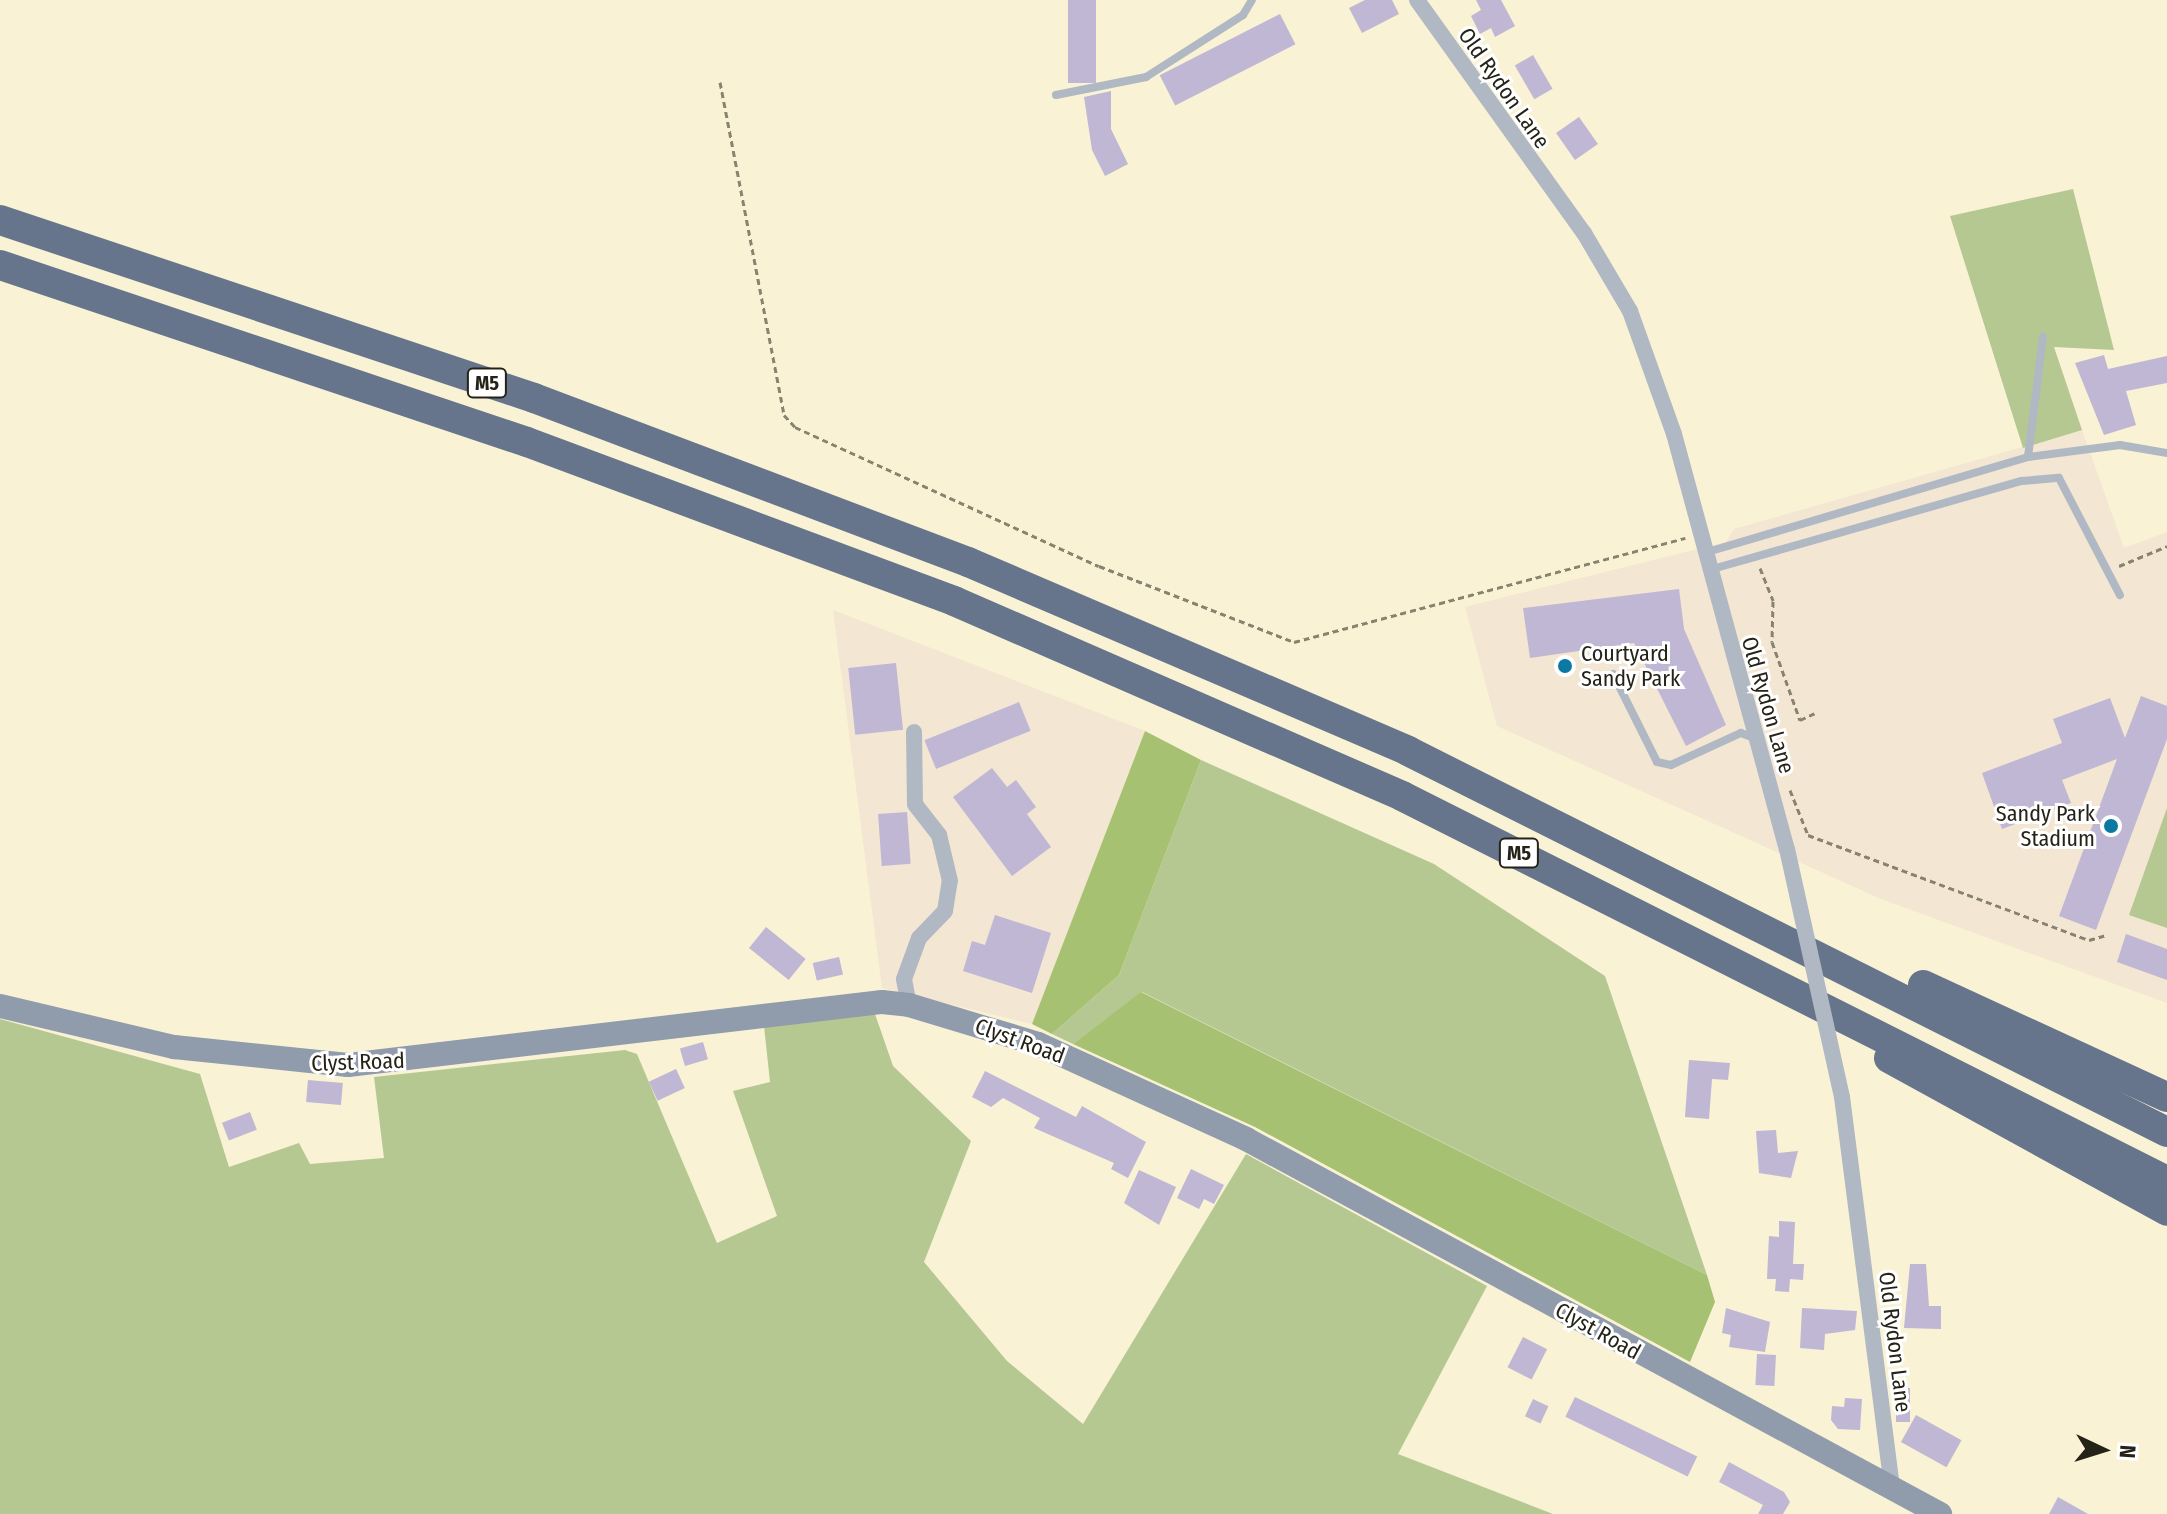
<!DOCTYPE html>
<html>
<head>
<meta charset="utf-8">
<style>
	body { margin:0 }
	#map { position:relative; width:2167px; height:1514px; overflow:hidden; background:#f9f2d4; font-family:"Fira Sans Condensed",sans-serif }
	div>[style] { position:absolute }
	.commercial>* { inset:0; background:#f3e6d2 }
	.green>* { inset:0; background:#b5c891 }
	.forest>* { inset:0; background:#a6c171 }
	.building>* { inset:0; background:#bfb7d3; transform-origin:0 0 }
	.path>* { height:3px; margin-top:-1.5px; transform-origin:0; background:repeating-linear-gradient(90deg,#87836f 0 6px,transparent 0 10px) }
	.lane>* { height:8px; margin:-4px; padding:0 4px; transform-origin:4px; border-radius:4px; background:#b0b8c3 }
	.street>* { height:16px; margin:-8px; padding:0 8px; transform-origin:8px; border-radius:8px; background:#b0b8c3 }
	.secondary>* { height:24px; margin:-12px; padding:0 12px; transform-origin:12px; border-radius:12px; background:#909bac }
	.highway>* { height:30px; margin:-15px; padding:0 15px; transform-origin:15px; border-radius:15px; background:#66758c }
	.street-bridge>* { height:16px; margin:-8px; padding:0 8px; transform-origin:8px; border-radius:8px; background:#b0b8c3 }
	.dots>* { width:22px; height:22px; translate:-50% -50%; box-sizing:border-box; border:4px solid #fff; border-radius:50% }
	span { translate:-50% -50%; white-space:nowrap; text-align:center; line-height:1.15; -webkit-text-stroke:6px #fff; paint-order:stroke }
	.shield-label span { padding:2px 6px; background:#fff; border:2px solid; border-radius:6px; -webkit-text-stroke-width:0 }
	.shield-label { font-size:20px; color:#252318; font-weight:700 }
	.street-label { font-size:22px; color:#252318 }
	.poi-label { font-size:22px; color:#252318 }
	.left { translate:0 -50%; text-align:left }
	.right { translate:-100% -50%; text-align:right }
	.north { position:absolute; left:2063px; top:1410px; width:80px; height:80px; -webkit-text-stroke:6px #fff; paint-order:stroke; rotate:94deg; font-size:22px; font-weight:700; line-height:32px; text-align:center; color:#252318 }
	.north::after { content:''; display:block; margin:auto; width:28px; height:36px; background:#252318; clip-path:polygon(50% 0,100% 100%,50% 72%,0 100%) }
</style>
</head>
<body>
<div id="map">
	<div class="commercial">
		<i style="clip-path:polygon(2082px 430px,2124px 548px,2167px 532px,2167px 1003px,1881px 899px,1497px 726px,1465px 607px,1726px 542px,1734px 529px)"></i>
		<i style="clip-path:polygon(833px 610px,1145px 731px,1032px 1024px,882px 988px)"></i>
	</div>
	<div class="green">
		<i style="clip-path:polygon(2073px 189px,2114px 350px,2054px 347px,2082px 430px,2023px 448px,1950px 216px)"></i>
		<i style="clip-path:polygon(1201px 760px,1434px 864px,1605px 976px,1707px 1275px,1142px 992px,1073px 1044px,1052px 1034px,1119px 975px)"></i>
		<i style="clip-path:polygon(2167px 808px,2167px 928px,2129px 915px)"></i>
		<i style="clip-path:polygon(875px 1014px,893px 1066px,971px 1141px,924px 1262px,1007px 1361px,1083px 1424px,1246px 1154px,1487px 1286px,1398px 1454px,1553px 1514px,0 1514px,0 1019px,200px 1074px,229px 1167px,299px 1143px,310px 1164px,384px 1158px,374px 1077px,625px 1050px,637px 1054px,717px 1243px,777px 1216px,733px 1091px,770px 1082px,764px 1026px)"></i>
	</div>
	<div class="forest">
		<i style="clip-path:polygon(1145px 731px,1201px 760px,1119px 975px,1052px 1034px,1032px 1024px)"></i>
		<i style="clip-path:polygon(1141px 992px,1707px 1275px,1715px 1302px,1690px 1362px,1255px 1127px,1073px 1044px)"></i>
	</div>
	<div class="building">
		<i style="left:1068px;top:0;width:28px;height:83px"></i>
		<i style="clip-path:polygon(1365px 0,1392px 0,1399px 14px,1362px 33px,1349px 8px)"></i>
		<i style="clip-path:polygon(1476px 0,1501px 0,1515px 26px,1495px 37px,1491px 28px,1480px 34px,1471px 16px,1481px 10px)"></i>
		<i style="left:1280px;top:14px;width:34px;height:135px;rotate:63deg"></i>
		<i style="left:1533px;top:55px;width:39px;height:21px;rotate:60deg"></i>
		<i style="clip-path:polygon(1111px 91px,1111px 129px,1128px 164px,1105px 176px,1092px 150px,1084px 97px)"></i>
		<i style="left:1579px;top:117px;width:33px;height:28px;rotate:55deg"></i>
		<i style="clip-path:polygon(2104px 355px,2108px 369px,2167px 356px,2167px 383px,2126px 391px,2136px 425px,2104px 435px,2075px 363px)"></i>
		<i style="clip-path:polygon(1679px 589px,1684px 629px,1726px 725px,1686px 746px,1634px 643px,1530px 658px,1523px 608px)"></i>
		<i style="left:896px;top:663px;width:67px;height:48px;rotate:84deg"></i>
		<i style="clip-path:polygon(2141px 696px,2167px 706px,2167px 739px,2096px 930px,2059px 916px,2117px 759px,2062px 780px,2071px 803px,2002px 829px,1982px 773px,2062px 743px,2053px 719px,2110px 698px,2125px 738px)"></i>
		<i style="left:1019px;top:702px;width:31px;height:102px;rotate:68deg"></i>
		<i style="clip-path:polygon(992px 768px,1007px 787px,1016px 780px,1036px 807px,1027px 814px,1051px 847px,1012px 876px,953px 797px)"></i>
		<i style="left:907px;top:812px;width:52px;height:29px;rotate:86deg"></i>
		<i style="clip-path:polygon(995px 915px,1051px 933px,1032px 993px,963px 971px,972px 941px,985px 945px)"></i>
		<i style="left:766px;top:927px;width:51px;height:27px;rotate:39deg"></i>
		<i style="clip-path:polygon(2126px 934px,2167px 949px,2167px 980px,2117px 962px)"></i>
		<i style="left:839px;top:957px;width:18px;height:27px;rotate:77deg"></i>
		<i style="left:703px;top:1042px;width:18px;height:24px;rotate:74deg"></i>
		<i style="clip-path:polygon(1689px 1060px,1730px 1063px,1728px 1080px,1712px 1079px,1709px 1119px,1685px 1117px)"></i>
		<i style="left:676px;top:1069px;width:21px;height:30px;rotate:65deg"></i>
		<i style="clip-path:polygon(985px 1071px,1076px 1117px,1082px 1106px,1146px 1142px,1128px 1178px,1111px 1169px,1114px 1163px,1034px 1128px,1040px 1118px,1003px 1098px,991px 1107px,972px 1097px)"></i>
		<i style="left:308px;top:1080px;width:35px;height:22px;rotate:5deg"></i>
		<i style="left:250px;top:1112px;width:19px;height:30px;rotate:69deg"></i>
		<i style="clip-path:polygon(1776px 1130px,1778px 1153px,1798px 1151px,1791px 1178px,1759px 1173px,1756px 1131px)"></i>
		<i style="clip-path:polygon(1191px 1169px,1224px 1185px,1214px 1204px,1204px 1199px,1199px 1209px,1177px 1198px)"></i>
		<i style="clip-path:polygon(1139px 1170px,1176px 1187px,1159px 1225px,1124px 1203px)"></i>
		<i style="clip-path:polygon(1779px 1221px,1795px 1222px,1793px 1264px,1804px 1264px,1803px 1280px,1790px 1279px,1789px 1292px,1775px 1291px,1776px 1279px,1767px 1279px,1769px 1236px,1779px 1237px)"></i>
		<i style="clip-path:polygon(1910px 1264px,1926px 1264px,1929px 1306px,1941px 1306px,1941px 1329px,1904px 1328px)"></i>
		<i style="clip-path:polygon(1726px 1308px,1770px 1322px,1765px 1352px,1729px 1347px,1731px 1335px,1722px 1333px)"></i>
		<i style="clip-path:polygon(1802px 1308px,1857px 1311px,1855px 1330px,1825px 1334px,1824px 1350px,1800px 1348px)"></i>
		<i style="left:1523px;top:1337px;width:27px;height:34px;rotate:27deg"></i>
		<i style="left:1757px;top:1354px;width:19px;height:31px;rotate:3deg"></i>
		<i style="left:1896px;top:1388px;width:14px;height:34px"></i>
		<i style="left:1575px;top:1397px;width:136px;height:22px;rotate:26deg"></i>
		<i style="clip-path:polygon(1845px 1398px,1862px 1399px,1860px 1430px,1838px 1429px,1831px 1420px,1832px 1406px,1844px 1407px)"></i>
		<i style="left:1533px;top:1399px;width:17px;height:19px;rotate:25deg"></i>
		<i style="left:1916px;top:1415px;width:52px;height:31px;rotate:29deg"></i>
		<i style="clip-path:polygon(1729px 1462px,1784px 1492px,1790px 1502px,1783px 1514px,1758px 1514px,1763px 1505px,1719px 1482px)"></i>
		<i style="clip-path:polygon(2058px 1497px,2088px 1514px,2049px 1514px)"></i>
	</div>
	<div class="path">
		<i style="left:720px;top:82px;width:339px;rotate:79.1deg"></i>
		<i style="left:784px;top:415px;width:16px;rotate:47deg"></i>
		<i style="left:795px;top:427px;width:334px;rotate:24.6deg"></i>
		<i style="left:1099px;top:566px;width:209px;rotate:21.3deg"></i>
		<i style="left:1294px;top:642px;width:405px;rotate:-14.9deg"></i>
		<i style="left:2119px;top:566px;width:52px;rotate:-22.6deg"></i>
		<i style="left:1760px;top:568px;width:35px;rotate:68deg"></i>
		<i style="left:1773px;top:601px;width:41px;rotate:91.4deg"></i>
		<i style="left:1772px;top:642px;width:83px;rotate:70.3deg"></i>
		<i style="left:1800px;top:720px;width:17px;rotate:-25deg"></i>
		<i style="left:1790px;top:790px;width:48px;rotate:68.2deg"></i>
		<i style="left:1808px;top:835px;width:300px;rotate:20.5deg"></i>
		<i style="left:2089px;top:940px;width:18px;rotate:-16deg"></i>
	</div>
	<div class="lane">
		<i style="left:1056px;top:95px;width:92px;rotate:-11.3deg"></i>
		<i style="left:1146px;top:77px;width:115px;rotate:-32.6deg"></i>
		<i style="left:1243px;top:15px;width:17px;rotate:-59deg"></i>
		<i style="left:2028px;top:457px;width:93px;rotate:-7.4deg"></i>
		<i style="left:2120px;top:445px;width:48px;rotate:9.7deg"></i>
		<i style="left:1704px;top:553px;width:338px;rotate:-16.5deg"></i>
		<i style="left:2028px;top:457px;width:121px;rotate:-82.9deg"></i>
		<i style="left:1709px;top:570px;width:325px;rotate:-15.9deg"></i>
		<i style="left:2022px;top:481px;width:37px;rotate:-5deg"></i>
		<i style="left:2059px;top:478px;width:132px;rotate:62.5deg"></i>
		<i style="left:1613px;top:674px;width:98px;rotate:63.4deg"></i>
		<i style="left:1657px;top:762px;width:14px;rotate:12deg"></i>
		<i style="left:1671px;top:765px;width:77px;rotate:-24.6deg"></i>
		<i style="left:1741px;top:733px;width:14px;rotate:21deg"></i>
	</div>
	<div class="street">
		<i style="left:1417px;top:0;width:287px;rotate:54.4deg"></i>
		<i style="left:1584px;top:233px;width:91px;rotate:59.5deg"></i>
		<i style="left:1630px;top:311px;width:131px;rotate:70.3deg"></i>
		<i style="left:1674px;top:434px;width:430px;rotate:74.8deg"></i>
		<i style="left:909px;top:1005px;width:26px;rotate:-101deg"></i>
		<i style="left:904px;top:979px;width:44px;rotate:-69.9deg"></i>
		<i style="left:919px;top:938px;width:37px;rotate:-46deg"></i>
		<i style="left:945px;top:911px;width:30px;rotate:-81deg"></i>
		<i style="left:950px;top:881px;width:47px;rotate:-103.4deg"></i>
		<i style="left:939px;top:835px;width:39px;rotate:-128deg"></i>
		<i style="left:915px;top:804px;width:72px;rotate:-90.8deg"></i>
		<i style="left:1842px;top:1097px;width:396px;rotate:82.7deg"></i>
	</div>
	<div class="secondary">
		<i style="left:0;top:1006px;width:179px;rotate:13.3deg"></i>
		<i style="left:174px;top:1047px;width:175px;rotate:5.9deg"></i>
		<i style="left:348px;top:1065px;width:538px;rotate:-6.73deg"></i>
		<i style="left:882px;top:1002px;width:27px;rotate:6deg"></i>
		<i style="left:909px;top:1005px;width:135px;rotate:16.8deg"></i>
		<i style="left:1038px;top:1044px;width:229px;rotate:24.5deg"></i>
		<i style="left:1246px;top:1139px;width:789px;rotate:28.38deg"></i>
	</div>
	<div class="highway">
		<i style="left:0;top:220px;width:563px;rotate:18.43deg"></i>
		<i style="left:534px;top:398px;width:464px;rotate:20.7deg"></i>
		<i style="left:968px;top:562px;width:479px;rotate:23.2deg"></i>
		<i style="left:1408px;top:751px;width:849px;rotate:26.66deg"></i>
		<i style="left:0;top:265px;width:556px;rotate:18.57deg"></i>
		<i style="left:527px;top:442px;width:456px;rotate:20.4deg"></i>
		<i style="left:954px;top:601px;width:489px;rotate:23.5deg"></i>
		<i style="left:1402px;top:796px;width:856px;rotate:26.71deg"></i>
		<i style="left:1923px;top:985px;width:268px;rotate:24.7deg"></i>
		<i style="left:1889px;top:1058px;width:317px;rotate:28.8deg"></i>
	</div>
	<div class="street-bridge">
		<i style="left:1787px;top:849px;width:254px;rotate:77.5deg"></i>
	</div>
	<div class="dots">
		<i style="left:1565px;top:666px;background:#0c79a3"></i>
		<i style="left:2111px;top:826px;background:#0c79a3"></i>
	</div>
	<div class="shield-label">
		<span style="left:487px;top:383px">M5</span>
		<span style="left:1519px;top:853px">M5</span>
	</div>
	<div class="street-label">
		<span style="left:1504px;top:88px;rotate:55deg">Old Rydon Lane</span>
		<span style="left:1768px;top:705px;rotate:74deg">Old Rydon Lane</span>
		<span style="left:1020px;top:1041px;rotate:20deg">Clyst Road</span>
		<span style="left:358px;top:1062px;rotate:-2deg">Clyst Road</span>
		<span style="left:1598px;top:1331px;rotate:29deg">Clyst Road</span>
		<span style="left:1895px;top:1342px;rotate:83deg">Old Rydon Lane</span>
	</div>
	<div class="poi-label">
		<span class="left" style="left:1581px;top:666px">Courtyard<br>Sandy Park</span>
		<span class="right" style="left:2095px;top:826px">Sandy Park<br>Stadium</span>
	</div>
	<div class="north">N</div>
</div>
</body>
</html>
